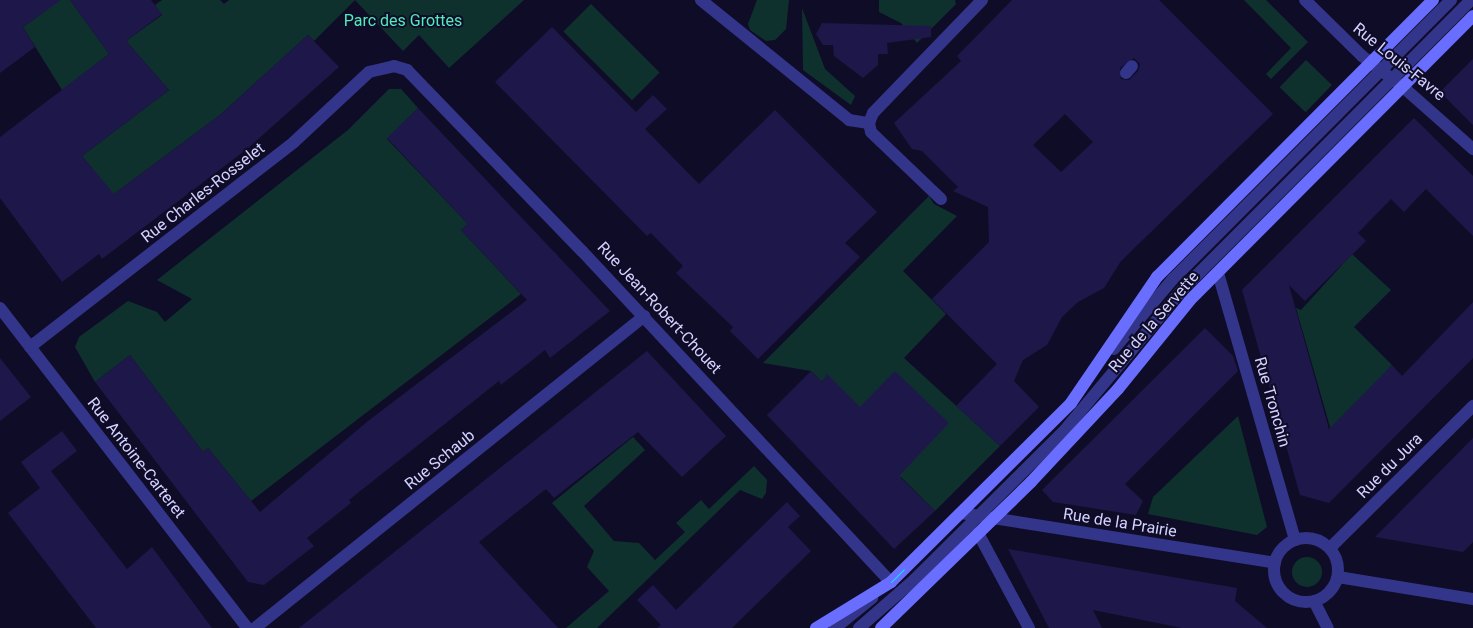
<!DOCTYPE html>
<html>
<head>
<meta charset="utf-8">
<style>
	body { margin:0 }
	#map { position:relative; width:1473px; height:628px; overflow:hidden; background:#0f0c27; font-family:Roboto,sans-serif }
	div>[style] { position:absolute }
	.green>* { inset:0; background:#0f312e; transform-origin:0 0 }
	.round { border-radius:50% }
	.building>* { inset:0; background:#1e1749 }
	.service>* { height:12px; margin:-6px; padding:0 6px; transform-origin:6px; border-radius:6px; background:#33358a }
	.pedestrian>* { height:12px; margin:-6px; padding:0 6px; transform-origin:6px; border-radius:6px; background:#33358a }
	.minor>* { height:12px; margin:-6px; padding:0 6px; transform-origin:6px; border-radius:6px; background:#33358a }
	.minor>.ring { margin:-6px; padding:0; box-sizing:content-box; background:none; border:12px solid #33358a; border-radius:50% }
	.tertiary>* { height:12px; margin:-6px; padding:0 6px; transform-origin:6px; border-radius:6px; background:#33358a }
	.secondary>* { height:12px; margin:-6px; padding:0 6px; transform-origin:6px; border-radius:6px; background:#696eff }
	.tram>* { height:1px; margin:-0.5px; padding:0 0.5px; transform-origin:0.5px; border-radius:0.5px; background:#00f3fd }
	span { translate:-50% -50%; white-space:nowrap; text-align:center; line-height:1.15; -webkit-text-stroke:4px #0f0c27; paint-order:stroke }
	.park-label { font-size:16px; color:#52ebbc }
	.street-label { font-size:16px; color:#d4d2ff }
</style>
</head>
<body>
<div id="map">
	<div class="green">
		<i style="clip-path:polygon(50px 0,70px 0,109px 54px,62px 90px,23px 27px,44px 12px)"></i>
		<i style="clip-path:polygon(162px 0,220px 0,224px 4px,229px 0,524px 0,449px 68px,419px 35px,403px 51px,355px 0,314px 41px,308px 35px,220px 115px,75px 223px,92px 168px,82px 156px,169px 90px,126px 41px,162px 15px,155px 5px)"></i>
		<i style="clip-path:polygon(757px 0,789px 0,786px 29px,775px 40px,766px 41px,750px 30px,748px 24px)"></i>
		<i style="clip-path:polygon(879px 0,955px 0,956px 4px,917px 43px,901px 23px,879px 12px)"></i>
		<i style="clip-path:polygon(1244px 0,1266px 0,1308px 42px,1271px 79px,1266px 74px,1291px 48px)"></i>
		<i style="left:591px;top:4px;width:97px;height:39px;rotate:45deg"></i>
		<i style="clip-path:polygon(802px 8px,825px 69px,855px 96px,851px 105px,803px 70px)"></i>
		<i style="left:1306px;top:60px;width:36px;height:38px;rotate:44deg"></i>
		<i style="clip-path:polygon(389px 89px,401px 89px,418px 108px,387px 139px,468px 224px,461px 230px,521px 294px,251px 501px,208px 448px,203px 452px,130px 355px,95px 382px,75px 347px,79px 337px,128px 301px,157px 312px,165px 322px,192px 299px,157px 280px,348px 130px)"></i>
		<i style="clip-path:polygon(929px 196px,934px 204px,957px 216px,903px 271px,946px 314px,904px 358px,1000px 446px,935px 511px,901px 477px,895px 483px,827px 375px,822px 382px,811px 371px,763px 363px)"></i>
		<i style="clip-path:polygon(1352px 254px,1391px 290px,1354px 327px,1392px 365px,1332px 434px,1296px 308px,1301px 310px)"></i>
		<i style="clip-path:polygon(1238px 416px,1267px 527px,1257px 535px,1148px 514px,1153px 497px)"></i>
		<i style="clip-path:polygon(633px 437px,645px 450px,584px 506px,614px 541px,639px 543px,655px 560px,685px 532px,676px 523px,701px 500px,709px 509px,754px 466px,767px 480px,766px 493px,762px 499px,740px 490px,597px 628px,566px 628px,609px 591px,587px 567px,594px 551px,552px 503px)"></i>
		<i class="round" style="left:1292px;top:557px;width:30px;height:30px"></i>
	</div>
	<div class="building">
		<i style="clip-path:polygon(0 0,61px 0,23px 27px,35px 47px,0 73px)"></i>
		<i style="clip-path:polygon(70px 0,151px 0,162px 14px,126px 41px,169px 90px,82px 156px,114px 194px,220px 115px,308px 35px,339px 67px,247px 149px,102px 259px,99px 254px,62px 282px,0 198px,0 137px,109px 54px)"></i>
		<i style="clip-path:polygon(evenodd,1012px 0,1159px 0,1273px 114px,1121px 261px,1104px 288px,1078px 302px,1062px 317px,1047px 345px,1023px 360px,1014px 381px,1039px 407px,1000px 446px,956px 406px,997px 364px,932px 299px,989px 242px,988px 207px,953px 191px,958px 187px,922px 151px,912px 149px,894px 123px,961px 61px,957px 56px,1012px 0,1134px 58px,1140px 64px,1138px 71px,1129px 80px,1121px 79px,1120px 68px,1134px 58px,1012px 0,1065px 114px,1093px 142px,1061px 172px,1033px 145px,1065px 114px)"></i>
		<i style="clip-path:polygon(822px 23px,931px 26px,931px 37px,887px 43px,888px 54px,878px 54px,878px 65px,863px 78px,834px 56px,833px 45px,823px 45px,816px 34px)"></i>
		<i style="clip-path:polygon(552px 27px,636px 112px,653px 95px,667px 109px,645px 129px,699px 184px,775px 110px,877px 212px,845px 243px,860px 257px,758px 359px,730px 331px,733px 327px,676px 273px,683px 266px,651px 233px,647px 236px,495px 82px)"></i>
		<i style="clip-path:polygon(1473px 59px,1473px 125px,1440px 92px)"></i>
		<i style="clip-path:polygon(418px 108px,610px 311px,550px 358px,545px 350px,501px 385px,499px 381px,349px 500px,351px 503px,307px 538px,314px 546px,264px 585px,248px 582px,95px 382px,130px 355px,203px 452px,208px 448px,260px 512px,368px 421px,527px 300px,461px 230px,468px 224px,387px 138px)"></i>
		<i style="clip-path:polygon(1414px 118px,1473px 176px,1473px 236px,1426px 189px,1404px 212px,1391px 199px,1358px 233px,1366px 241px,1305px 301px,1289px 285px,1329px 429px,1392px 365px,1402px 376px,1473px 302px,1473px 358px,1329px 503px,1300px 495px,1242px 290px)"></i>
		<i style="clip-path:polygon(1205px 328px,1233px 356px,1238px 371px,1125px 484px,1143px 501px,1136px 515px,1053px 502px,1042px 490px)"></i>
		<i style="clip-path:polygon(647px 351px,726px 436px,682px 477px,638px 432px,554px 498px,546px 489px,479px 542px,558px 628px,299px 628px)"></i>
		<i style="clip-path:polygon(0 358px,31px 397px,0 421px)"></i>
		<i style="clip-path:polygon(811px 371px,822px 382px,827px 374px,860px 407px,895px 371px,949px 423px,899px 476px,935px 511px,894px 549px,767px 415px)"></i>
		<i style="clip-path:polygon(62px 431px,77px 451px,51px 471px,127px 569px,152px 547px,212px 628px,96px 628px,8px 513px,40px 488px,21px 462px)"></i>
		<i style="clip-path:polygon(1473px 438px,1473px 542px,1463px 552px,1375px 537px)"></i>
		<i style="clip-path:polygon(787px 502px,800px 516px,788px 527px,811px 551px,732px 628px,657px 628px,661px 625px,637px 600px,653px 585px,676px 610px)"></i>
		<i style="clip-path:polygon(1008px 549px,1237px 588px,1235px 601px,1267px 628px,1182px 628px,1093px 610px,1102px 628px,1049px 628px)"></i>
	</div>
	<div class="service">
		<i style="left:1126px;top:73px;width:9px;rotate:-49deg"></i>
		<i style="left:1114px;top:349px;width:92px;rotate:-49.9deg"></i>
		<i style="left:1173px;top:279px;width:394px;rotate:-45.1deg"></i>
		<i style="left:835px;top:628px;width:48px;rotate:-39deg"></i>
		<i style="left:859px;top:628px;width:73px;rotate:-41.1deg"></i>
		<i style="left:914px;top:580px;width:211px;rotate:-44.8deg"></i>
		<i style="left:1064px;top:431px;width:184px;rotate:-50.1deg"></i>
		<i style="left:1182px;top:290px;width:409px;rotate:-45.1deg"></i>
	</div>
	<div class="pedestrian">
		<i style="left:701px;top:0;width:191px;rotate:39deg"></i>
		<i style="left:849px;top:120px;width:20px;rotate:9deg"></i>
	</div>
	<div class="minor">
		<i style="left:1403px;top:87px;width:94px;rotate:41.5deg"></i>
		<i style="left:941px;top:199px;width:97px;rotate:-136.3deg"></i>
		<i style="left:871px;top:132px;width:9px;rotate:-103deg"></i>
		<i style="left:869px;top:123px;width:11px;rotate:-68deg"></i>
		<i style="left:873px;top:113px;width:157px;rotate:-46deg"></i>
		<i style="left:1218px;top:273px;width:278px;rotate:73.9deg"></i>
		<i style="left:0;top:308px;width:404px;rotate:52.3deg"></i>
		<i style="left:30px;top:347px;width:334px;rotate:-37.8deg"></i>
		<i style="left:294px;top:142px;width:103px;rotate:-43deg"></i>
		<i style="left:369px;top:72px;width:26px;rotate:-13deg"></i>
		<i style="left:394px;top:66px;width:14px;rotate:17deg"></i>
		<i style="left:407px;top:70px;width:252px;rotate:46deg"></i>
		<i style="left:582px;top:251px;width:453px;rotate:47deg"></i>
		<i style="left:961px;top:513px;width:318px;rotate:9deg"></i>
		<i style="left:978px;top:533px;width:108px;rotate:61.8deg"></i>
		<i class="ring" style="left:1274px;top:538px;width:52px;height:52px"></i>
		<i style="left:1330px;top:548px;width:202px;rotate:-44.8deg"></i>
		<i style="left:1338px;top:577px;width:137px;rotate:9.3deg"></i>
		<i style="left:1314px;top:601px;width:30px;rotate:63deg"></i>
		<i style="left:255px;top:628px;width:499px;rotate:-38.7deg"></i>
	</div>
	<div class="tertiary">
		<i style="left:1305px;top:0;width:80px;rotate:44.5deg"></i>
		<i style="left:1362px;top:56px;width:51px;rotate:37.1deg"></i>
	</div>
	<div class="secondary">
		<i style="left:816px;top:628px;width:88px;rotate:-31.5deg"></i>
		<i style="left:891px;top:582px;width:254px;rotate:-44.8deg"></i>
		<i style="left:1071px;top:403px;width:153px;rotate:-55.7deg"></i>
		<i style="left:1157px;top:277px;width:391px;rotate:-45.1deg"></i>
		<i style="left:881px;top:628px;width:209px;rotate:-44.2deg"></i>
		<i style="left:1031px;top:482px;width:127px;rotate:-46.9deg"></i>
		<i style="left:1118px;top:389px;width:114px;rotate:-51deg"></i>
		<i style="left:1190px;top:300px;width:401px;rotate:-45.1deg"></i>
	</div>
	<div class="tram">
		<i style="left:891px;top:582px;width:18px;rotate:-45deg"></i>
	</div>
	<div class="park-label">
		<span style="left:403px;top:21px">Parc des Grottes</span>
	</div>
	<div class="street-label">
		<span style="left:1399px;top:62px;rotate:39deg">Rue Louis-Favre</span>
		<span style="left:203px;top:193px;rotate:-38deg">Rue Charles-Rosselet</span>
		<span style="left:659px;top:308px;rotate:47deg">Rue Jean-Robert-Chouet</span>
		<span style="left:1154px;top:322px;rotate:-49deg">Rue de la Servette</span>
		<span style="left:1272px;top:402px;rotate:74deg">Rue Tronchin</span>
		<span style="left:136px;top:458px;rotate:52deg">Rue Antoine-Carteret</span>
		<span style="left:440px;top:460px;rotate:-39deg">Rue Schaub</span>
		<span style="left:1390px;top:466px;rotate:-45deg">Rue du Jura</span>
		<span style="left:1120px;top:523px;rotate:9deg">Rue de la Prairie</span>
	</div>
</div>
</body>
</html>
